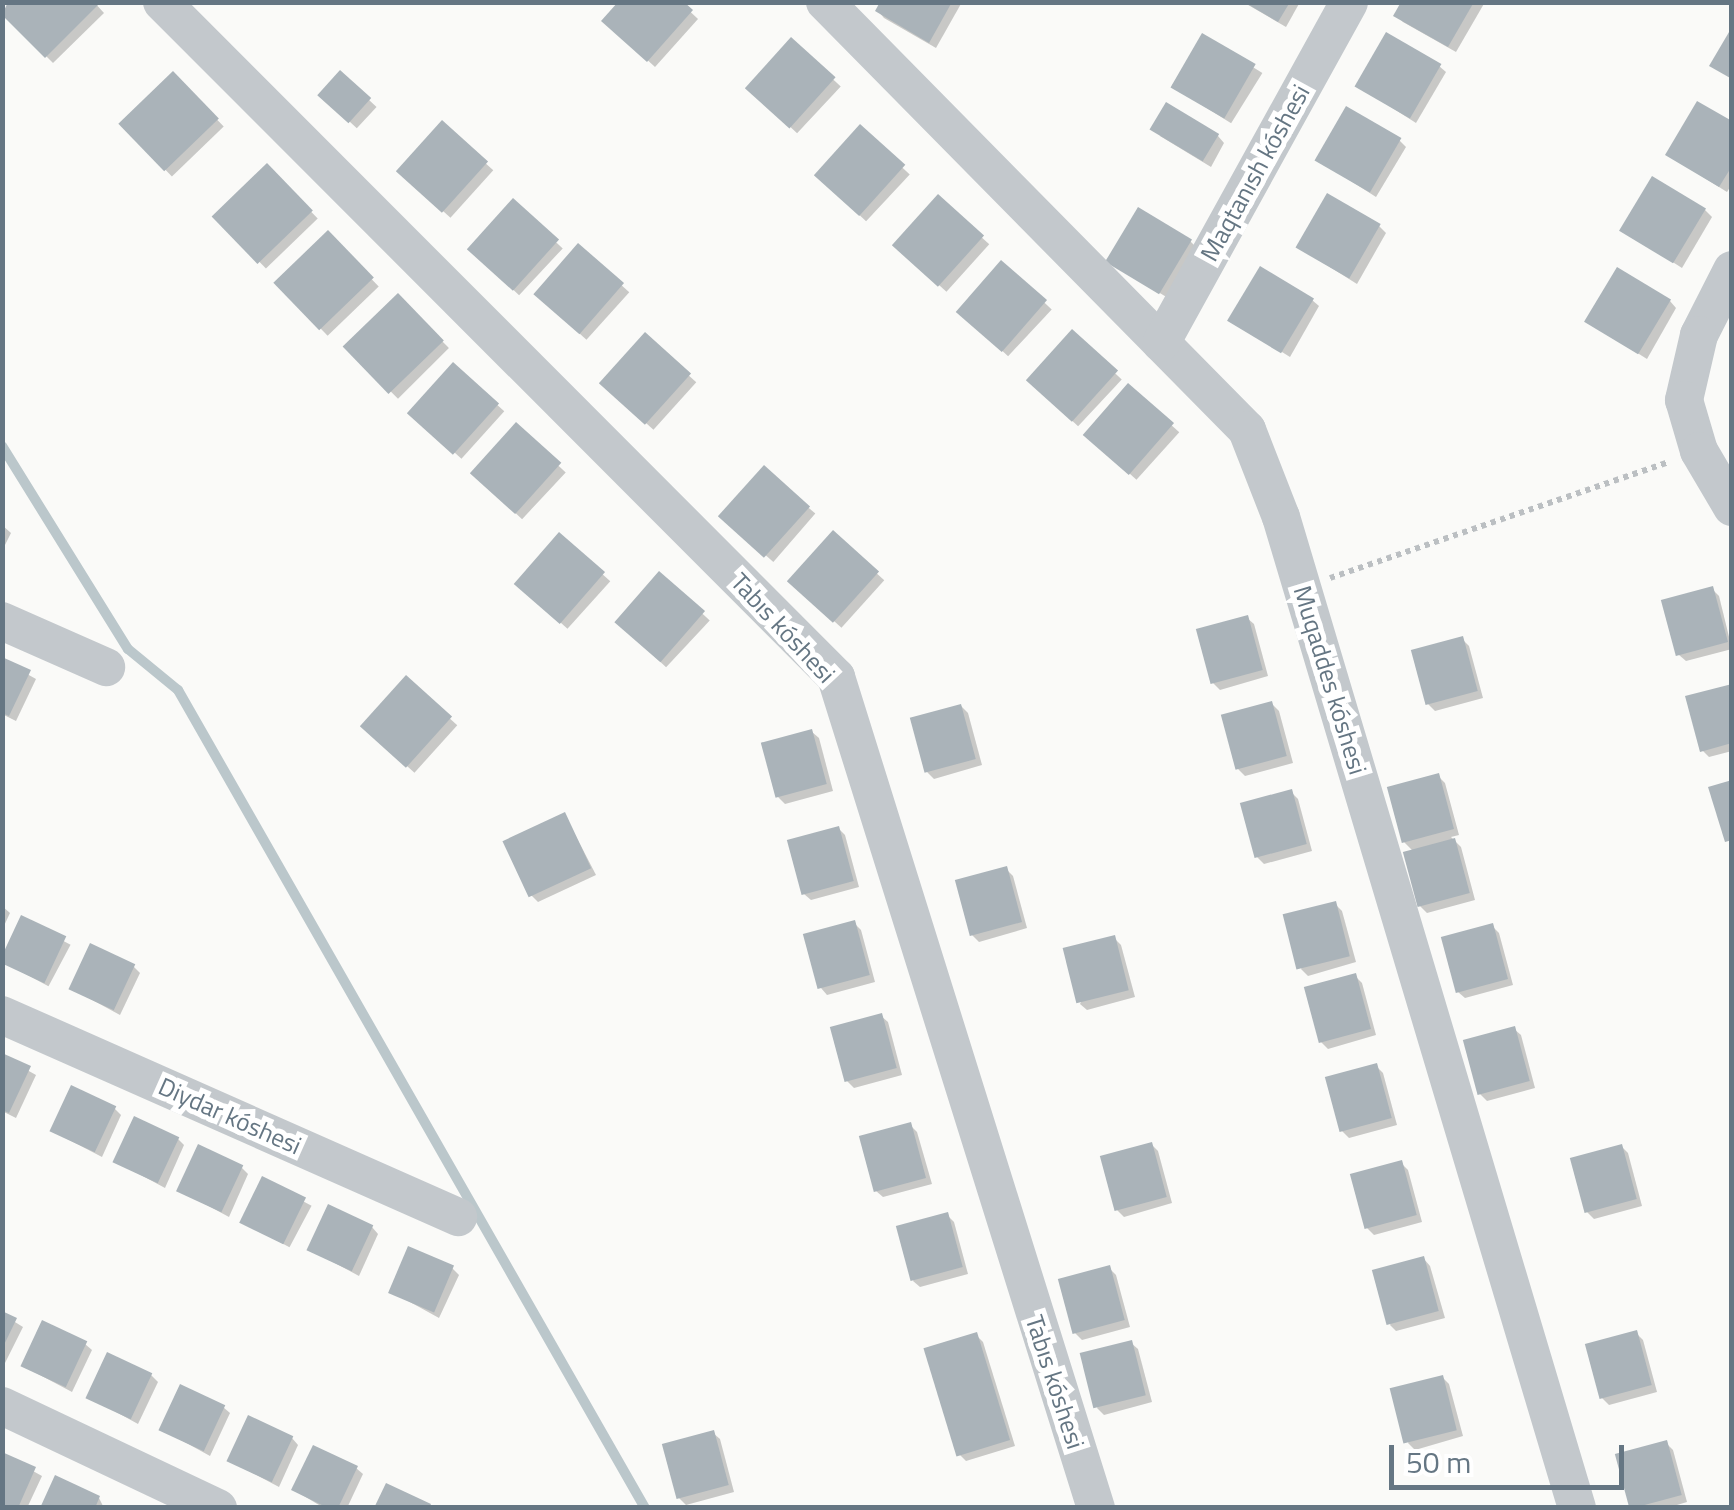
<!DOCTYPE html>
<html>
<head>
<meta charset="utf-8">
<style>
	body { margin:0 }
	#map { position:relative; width:1734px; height:1510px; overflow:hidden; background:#fafaf8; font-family:"Titillium Web",sans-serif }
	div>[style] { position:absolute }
	.shadow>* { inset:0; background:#0003; transform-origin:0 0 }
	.stream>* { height:10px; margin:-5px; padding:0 5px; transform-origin:5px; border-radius:5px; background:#bbc7cb }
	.building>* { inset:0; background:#aab3b9; transform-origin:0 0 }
	.path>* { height:6px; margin-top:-3px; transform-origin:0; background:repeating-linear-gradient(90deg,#bbbfc2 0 5px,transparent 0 10px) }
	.street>* { height:38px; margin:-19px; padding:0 19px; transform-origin:19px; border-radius:19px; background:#c3c8cc }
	span { translate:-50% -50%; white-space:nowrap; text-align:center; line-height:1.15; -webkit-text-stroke:10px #fff; paint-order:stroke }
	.street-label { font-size:25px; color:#657683 }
	.frame { position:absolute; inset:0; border:5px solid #657683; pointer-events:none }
	.scale { position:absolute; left:1389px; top:1445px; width:235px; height:45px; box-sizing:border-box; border:5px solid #657683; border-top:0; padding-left:12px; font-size:30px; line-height:35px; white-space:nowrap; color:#657683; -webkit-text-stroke:8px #fff; paint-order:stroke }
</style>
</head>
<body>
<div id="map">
	<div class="shadow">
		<i style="clip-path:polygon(11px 2px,94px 2px,104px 13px,53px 63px,2px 12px)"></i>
		<i style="clip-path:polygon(680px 2px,698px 19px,655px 67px,605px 21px)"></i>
		<i style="clip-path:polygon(883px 2px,962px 2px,936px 48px,884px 18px,878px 11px)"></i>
		<i style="clip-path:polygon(1243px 2px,1300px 2px,1286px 27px)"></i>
		<i style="clip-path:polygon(1404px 2px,1485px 2px,1456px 52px,1403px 22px,1397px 15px)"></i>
		<i style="left:1203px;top:36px;width:70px;height:59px;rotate:32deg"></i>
		<i style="left:791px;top:40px;width:68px;height:64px;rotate:43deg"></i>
		<i style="clip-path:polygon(1439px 66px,1446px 72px,1416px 123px,1358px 86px)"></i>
		<i style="left:340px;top:73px;width:50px;height:29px;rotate:43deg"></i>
		<i style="left:173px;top:74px;width:73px;height:72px;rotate:46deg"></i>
		<i style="left:442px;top:124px;width:69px;height:64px;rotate:42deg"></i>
		<i style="clip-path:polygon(1732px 124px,1732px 184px,1727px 192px,1668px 155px)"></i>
		<i style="left:860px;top:128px;width:68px;height:64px;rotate:43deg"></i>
		<i style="clip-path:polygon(1160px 136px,1218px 136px,1224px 143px,1211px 167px)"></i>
		<i style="clip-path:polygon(1399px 140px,1406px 147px,1376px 197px,1318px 160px)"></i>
		<i style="left:267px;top:166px;width:73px;height:72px;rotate:46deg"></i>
		<i style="left:938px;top:198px;width:69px;height:64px;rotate:42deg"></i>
		<i style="left:513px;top:202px;width:68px;height:64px;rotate:43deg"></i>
		<i style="clip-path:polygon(1705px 210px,1712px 217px,1682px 268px,1624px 231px)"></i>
		<i style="clip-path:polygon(1379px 226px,1386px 233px,1357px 284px,1298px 247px)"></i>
		<i style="left:328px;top:234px;width:73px;height:71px;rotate:46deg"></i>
		<i style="clip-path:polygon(1190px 241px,1197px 248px,1168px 298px,1109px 262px)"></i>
		<i style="left:578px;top:246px;width:69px;height:64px;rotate:42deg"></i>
		<i style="left:1002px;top:263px;width:68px;height:64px;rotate:43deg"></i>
		<i style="left:398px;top:297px;width:72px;height:72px;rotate:45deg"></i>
		<i style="clip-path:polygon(1312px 300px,1319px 306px,1290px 357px,1231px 320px)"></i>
		<i style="clip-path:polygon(1670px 301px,1676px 308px,1647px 359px,1588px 322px)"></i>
		<i style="left:1072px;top:333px;width:68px;height:64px;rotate:43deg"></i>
		<i style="left:645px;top:336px;width:69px;height:64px;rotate:42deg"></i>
		<i style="left:453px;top:365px;width:69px;height:64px;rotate:42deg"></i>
		<i style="left:1128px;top:386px;width:69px;height:64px;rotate:42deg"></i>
		<i style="left:516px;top:426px;width:68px;height:64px;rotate:43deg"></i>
		<i style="left:764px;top:469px;width:68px;height:64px;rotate:41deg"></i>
		<i style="clip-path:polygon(2px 525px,11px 533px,2px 551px)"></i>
		<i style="left:833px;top:534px;width:69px;height:64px;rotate:42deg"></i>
		<i style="left:559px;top:535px;width:69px;height:64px;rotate:42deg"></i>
		<i style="left:660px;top:574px;width:68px;height:64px;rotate:43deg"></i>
		<i style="clip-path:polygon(1712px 589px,1719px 596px,1732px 649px,1686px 661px,1679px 655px)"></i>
		<i style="clip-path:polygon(1247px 618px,1254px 624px,1268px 676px,1220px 690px,1213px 683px)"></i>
		<i style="clip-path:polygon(1462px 639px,1469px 646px,1483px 698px,1435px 711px,1428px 704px)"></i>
		<i style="clip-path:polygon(2px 660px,36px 679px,16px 721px,2px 714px)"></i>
		<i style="left:406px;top:679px;width:69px;height:64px;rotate:42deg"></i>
		<i style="clip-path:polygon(1732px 686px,1732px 751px,1709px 757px,1702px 750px)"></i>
		<i style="clip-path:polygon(1272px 704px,1279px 711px,1293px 763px,1245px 776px,1238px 769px)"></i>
		<i style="clip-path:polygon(961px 706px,968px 713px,982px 765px,934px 779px,927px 772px)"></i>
		<i style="clip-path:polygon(812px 732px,819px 738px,833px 791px,785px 804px,778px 797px)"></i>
		<i style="clip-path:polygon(1438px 776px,1445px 783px,1459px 835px,1451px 837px,1461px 847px,1475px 900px,1427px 913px,1420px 906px,1414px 852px,1404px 842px)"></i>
		<i style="clip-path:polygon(1291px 792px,1298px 799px,1312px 851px,1264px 864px,1257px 857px)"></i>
		<i style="clip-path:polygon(565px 815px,596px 875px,538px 902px,531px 895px)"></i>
		<i style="clip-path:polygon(838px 828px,845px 835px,859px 887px,811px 900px,804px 894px)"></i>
		<i style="clip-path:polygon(1006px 869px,1013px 876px,1027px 928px,979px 942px,972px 935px)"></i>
		<i style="clip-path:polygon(1335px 904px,1342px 911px,1356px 962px,1308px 976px,1301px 969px)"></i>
		<i style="clip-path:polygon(2px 906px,10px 913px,2px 930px)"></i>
		<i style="left:22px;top:919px;width:55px;height:47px;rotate:28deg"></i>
		<i style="clip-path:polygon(854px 923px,861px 930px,875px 982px,827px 995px,821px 988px)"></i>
		<i style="clip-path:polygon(1492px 926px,1499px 933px,1513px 985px,1465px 998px,1458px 992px)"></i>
		<i style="clip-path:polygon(1114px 938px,1121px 945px,1135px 997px,1087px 1010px,1080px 1004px)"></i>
		<i style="clip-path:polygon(133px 966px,140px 973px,120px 1015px,72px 989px)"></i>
		<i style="clip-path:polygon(1355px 976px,1362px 983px,1376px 1035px,1328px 1049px,1321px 1042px)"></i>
		<i style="clip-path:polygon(881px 1016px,888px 1022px,902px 1075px,854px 1088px,847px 1081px)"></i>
		<i style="clip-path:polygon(1514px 1029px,1521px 1035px,1535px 1088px,1487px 1101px,1480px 1094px)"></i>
		<i style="clip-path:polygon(2px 1056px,36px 1075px,16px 1118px,2px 1111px)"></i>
		<i style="clip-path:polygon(1376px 1066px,1383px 1073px,1397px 1125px,1349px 1138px,1342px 1131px)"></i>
		<i style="clip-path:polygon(114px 1108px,121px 1115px,102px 1157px,52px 1131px)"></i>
		<i style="clip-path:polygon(910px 1125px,917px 1132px,932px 1184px,883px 1197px,876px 1191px)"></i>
		<i style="clip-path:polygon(178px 1139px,184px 1145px,165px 1188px,115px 1161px)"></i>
		<i style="clip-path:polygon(1151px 1144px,1158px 1151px,1172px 1203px,1124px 1217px,1117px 1210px)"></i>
		<i style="clip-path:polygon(1621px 1146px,1628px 1153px,1642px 1206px,1594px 1219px,1587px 1212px)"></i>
		<i style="clip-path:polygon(1401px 1163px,1408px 1170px,1422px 1222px,1374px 1235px,1367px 1228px)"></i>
		<i style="clip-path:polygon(242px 1168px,248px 1174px,229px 1217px,179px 1190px)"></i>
		<i style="left:263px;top:1180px;width:55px;height:47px;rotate:28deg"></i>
		<i style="clip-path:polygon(947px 1215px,954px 1222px,968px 1274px,920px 1287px,913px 1281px)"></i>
		<i style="clip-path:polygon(372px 1227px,378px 1234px,359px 1276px,309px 1249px)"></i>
		<i style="clip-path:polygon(1424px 1259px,1430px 1266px,1445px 1318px,1396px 1331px,1390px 1325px)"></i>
		<i style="clip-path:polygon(452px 1268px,459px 1275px,439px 1318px,390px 1291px)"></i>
		<i style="clip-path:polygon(1109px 1268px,1116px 1275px,1130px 1327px,1082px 1340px,1075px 1333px)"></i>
		<i style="clip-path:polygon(2px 1314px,23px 1327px,2px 1369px)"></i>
		<i style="clip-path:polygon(1636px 1333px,1643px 1340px,1657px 1392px,1609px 1405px,1602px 1398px)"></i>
		<i style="clip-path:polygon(976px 1335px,983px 1342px,1015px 1446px,966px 1461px,959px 1454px)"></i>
		<i style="clip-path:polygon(1131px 1343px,1138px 1349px,1152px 1402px,1104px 1415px,1097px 1408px)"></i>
		<i style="clip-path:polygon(85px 1344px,92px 1350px,72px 1392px,23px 1366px)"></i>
		<i style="clip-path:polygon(151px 1375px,158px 1382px,138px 1424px,89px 1397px)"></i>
		<i style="clip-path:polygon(1442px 1377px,1449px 1384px,1463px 1436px,1415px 1450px,1408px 1443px)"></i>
		<i style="clip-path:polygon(223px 1407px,230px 1413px,210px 1456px,161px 1429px)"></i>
		<i style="clip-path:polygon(713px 1433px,720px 1439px,734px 1492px,686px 1505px,679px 1498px)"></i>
		<i style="clip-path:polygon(292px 1438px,298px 1445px,279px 1487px,230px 1461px)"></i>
		<i style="clip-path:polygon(1666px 1443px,1673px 1450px,1687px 1502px,1667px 1508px,1632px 1508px,1618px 1456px)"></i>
		<i style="clip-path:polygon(2px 1454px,42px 1476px,27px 1508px,2px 1508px)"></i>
		<i style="clip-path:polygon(356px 1468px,363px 1474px,347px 1508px,324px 1508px,294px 1490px)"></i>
		<i style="clip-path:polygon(99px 1498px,104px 1508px,43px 1508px)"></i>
	</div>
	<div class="stream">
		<i style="left:2px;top:446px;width:239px;rotate:58.2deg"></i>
		<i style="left:128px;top:649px;width:65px;rotate:39.4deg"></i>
		<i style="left:178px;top:690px;width:942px;rotate:60.28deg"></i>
	</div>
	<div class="building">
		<i style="clip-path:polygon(8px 2px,98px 2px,99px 4px,45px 58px,2px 15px)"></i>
		<i style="clip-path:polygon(618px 2px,684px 2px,693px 10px,647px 62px,601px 21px)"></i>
		<i style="clip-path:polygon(880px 2px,952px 2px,929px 43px,875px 11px)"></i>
		<i style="clip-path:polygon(1244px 2px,1290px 2px,1278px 22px)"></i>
		<i style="clip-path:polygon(1401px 2px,1474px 2px,1448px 47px,1393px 16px)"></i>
		<i style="clip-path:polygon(1732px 27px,1732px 79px,1709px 66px)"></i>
		<i style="left:1386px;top:32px;width:64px;height:63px;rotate:30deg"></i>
		<i style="left:1202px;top:33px;width:62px;height:63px;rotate:30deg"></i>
		<i style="left:791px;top:37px;width:60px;height:69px;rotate:42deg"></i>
		<i style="left:340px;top:70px;width:42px;height:34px;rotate:42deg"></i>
		<i style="left:173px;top:71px;width:66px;height:76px;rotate:46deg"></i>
		<i style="clip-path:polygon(1697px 101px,1732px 121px,1732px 166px,1719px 187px,1665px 155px)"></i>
		<i style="left:1166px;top:102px;width:62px;height:32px;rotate:31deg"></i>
		<i style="left:1346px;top:106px;width:64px;height:63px;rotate:30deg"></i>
		<i style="left:442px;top:120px;width:62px;height:69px;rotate:42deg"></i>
		<i style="left:860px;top:124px;width:61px;height:69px;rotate:42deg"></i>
		<i style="left:267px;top:163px;width:66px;height:77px;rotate:46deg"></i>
		<i style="left:1652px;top:176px;width:63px;height:64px;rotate:31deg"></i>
		<i style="left:1327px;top:193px;width:62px;height:63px;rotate:30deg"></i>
		<i style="left:938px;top:194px;width:62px;height:69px;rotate:42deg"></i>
		<i style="left:513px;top:198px;width:62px;height:69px;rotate:42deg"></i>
		<i style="left:1138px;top:207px;width:63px;height:64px;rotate:31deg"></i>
		<i style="left:328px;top:230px;width:66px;height:76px;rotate:46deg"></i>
		<i style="left:578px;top:243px;width:61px;height:68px;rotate:41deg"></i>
		<i style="left:1001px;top:260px;width:61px;height:69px;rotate:41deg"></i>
		<i style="left:1260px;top:266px;width:63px;height:64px;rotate:31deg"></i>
		<i style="left:1617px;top:267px;width:63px;height:64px;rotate:31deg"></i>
		<i style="left:398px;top:293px;width:66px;height:77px;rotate:46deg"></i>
		<i style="left:1072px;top:329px;width:62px;height:69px;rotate:42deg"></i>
		<i style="left:645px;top:332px;width:62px;height:69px;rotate:42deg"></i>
		<i style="left:453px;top:362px;width:62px;height:69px;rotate:42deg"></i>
		<i style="left:1128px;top:383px;width:61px;height:69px;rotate:41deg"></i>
		<i style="left:516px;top:422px;width:61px;height:69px;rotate:42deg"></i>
		<i style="left:764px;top:465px;width:62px;height:69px;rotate:42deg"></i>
		<i style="left:833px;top:530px;width:62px;height:69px;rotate:42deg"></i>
		<i style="left:559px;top:532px;width:61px;height:69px;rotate:41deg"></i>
		<i style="left:659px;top:571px;width:61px;height:68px;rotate:41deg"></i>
		<i style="left:1713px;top:586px;width:58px;height:54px;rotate:75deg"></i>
		<i style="left:1248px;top:615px;width:57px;height:54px;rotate:75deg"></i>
		<i style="left:1463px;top:636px;width:57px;height:54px;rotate:75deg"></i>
		<i style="clip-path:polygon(2px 657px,31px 670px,9px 716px,2px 713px)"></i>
		<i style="left:406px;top:675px;width:62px;height:69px;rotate:42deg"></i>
		<i style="clip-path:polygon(1732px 684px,1732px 743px,1700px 752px,1685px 696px)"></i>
		<i style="left:1272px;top:701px;width:57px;height:53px;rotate:75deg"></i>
		<i style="left:961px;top:704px;width:57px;height:53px;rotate:75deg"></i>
		<i style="left:812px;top:729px;width:57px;height:53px;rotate:75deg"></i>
		<i style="left:1439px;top:773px;width:58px;height:54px;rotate:75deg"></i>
		<i style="clip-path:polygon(1732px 780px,1732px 840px,1725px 842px,1708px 787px)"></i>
		<i style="left:1292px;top:789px;width:57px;height:54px;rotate:75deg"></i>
		<i style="left:565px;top:812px;width:62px;height:69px;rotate:65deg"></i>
		<i style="left:839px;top:826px;width:57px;height:54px;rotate:75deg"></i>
		<i style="left:1455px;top:838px;width:57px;height:54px;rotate:75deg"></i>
		<i style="left:1007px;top:866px;width:58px;height:54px;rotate:75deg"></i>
		<i style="left:1336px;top:901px;width:57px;height:55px;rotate:76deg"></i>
		<i style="left:21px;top:915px;width:50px;height:52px;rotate:25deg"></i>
		<i style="left:855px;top:920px;width:57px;height:54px;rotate:75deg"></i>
		<i style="left:1493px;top:923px;width:58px;height:54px;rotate:75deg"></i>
		<i style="left:1115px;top:935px;width:57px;height:54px;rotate:76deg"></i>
		<i style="left:90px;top:943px;width:50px;height:51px;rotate:25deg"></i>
		<i style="left:1356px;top:973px;width:58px;height:54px;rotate:75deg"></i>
		<i style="left:882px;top:1013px;width:57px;height:54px;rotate:75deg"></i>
		<i style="left:1515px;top:1026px;width:57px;height:54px;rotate:75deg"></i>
		<i style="clip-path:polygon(2px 1053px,31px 1066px,9px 1113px,2px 1110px)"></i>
		<i style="left:1377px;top:1063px;width:57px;height:54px;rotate:75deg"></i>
		<i style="left:71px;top:1085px;width:50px;height:51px;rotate:25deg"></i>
		<i style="left:134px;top:1116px;width:50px;height:51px;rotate:25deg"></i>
		<i style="left:911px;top:1122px;width:58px;height:54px;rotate:75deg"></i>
		<i style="left:1152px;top:1142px;width:57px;height:54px;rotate:75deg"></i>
		<i style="left:198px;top:1144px;width:50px;height:52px;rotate:25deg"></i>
		<i style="left:1622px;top:1144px;width:57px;height:54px;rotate:75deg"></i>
		<i style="left:1402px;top:1160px;width:57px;height:54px;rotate:75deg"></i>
		<i style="left:262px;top:1176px;width:49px;height:52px;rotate:26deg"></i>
		<i style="left:328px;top:1204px;width:50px;height:51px;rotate:25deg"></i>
		<i style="left:948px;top:1212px;width:57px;height:54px;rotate:75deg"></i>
		<i style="left:408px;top:1246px;width:50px;height:51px;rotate:23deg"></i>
		<i style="left:1424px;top:1256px;width:57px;height:54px;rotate:75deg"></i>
		<i style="left:1110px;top:1265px;width:57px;height:54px;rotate:75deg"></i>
		<i style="clip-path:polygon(2px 1311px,17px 1318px,2px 1349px)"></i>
		<i style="left:42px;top:1320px;width:50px;height:51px;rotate:25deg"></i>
		<i style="left:1637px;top:1330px;width:57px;height:54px;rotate:75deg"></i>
		<i style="left:977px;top:1332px;width:113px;height:56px;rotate:73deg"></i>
		<i style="left:1132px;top:1340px;width:57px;height:54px;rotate:76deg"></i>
		<i style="left:107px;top:1352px;width:50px;height:51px;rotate:25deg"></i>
		<i style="left:1443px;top:1375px;width:57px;height:55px;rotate:76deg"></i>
		<i style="left:180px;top:1384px;width:50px;height:51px;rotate:25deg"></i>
		<i style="left:248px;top:1415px;width:50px;height:51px;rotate:25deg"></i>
		<i style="left:714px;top:1430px;width:57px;height:54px;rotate:75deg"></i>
		<i style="left:1667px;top:1440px;width:57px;height:54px;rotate:75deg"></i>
		<i style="clip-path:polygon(313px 1445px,358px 1466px,338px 1508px,328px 1508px,291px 1490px)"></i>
		<i style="clip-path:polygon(2px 1452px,36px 1467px,18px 1508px,2px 1508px)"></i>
		<i style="clip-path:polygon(55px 1475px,100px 1496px,95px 1508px,40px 1508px)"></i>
		<i style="clip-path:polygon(386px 1483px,431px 1504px,429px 1508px,374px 1508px)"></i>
	</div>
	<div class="path">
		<i style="left:1330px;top:578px;width:357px;rotate:-18.9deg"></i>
	</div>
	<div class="street">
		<i style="left:162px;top:2px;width:954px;rotate:45.04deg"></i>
		<i style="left:836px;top:677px;width:871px;rotate:72.63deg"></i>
		<i style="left:825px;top:2px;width:601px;rotate:45.4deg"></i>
		<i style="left:1247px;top:430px;width:93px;rotate:68.7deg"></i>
		<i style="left:1281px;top:517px;width:1034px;rotate:73.37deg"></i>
		<i style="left:1732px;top:270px;width:73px;rotate:116.9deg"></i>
		<i style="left:1699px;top:335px;width:67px;rotate:103deg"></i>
		<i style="left:1684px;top:400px;width:53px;rotate:73.6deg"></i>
		<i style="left:1699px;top:451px;width:65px;rotate:59.5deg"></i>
		<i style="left:1161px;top:343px;width:389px;rotate:-61.1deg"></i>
		<i style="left:2px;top:621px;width:114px;rotate:23.9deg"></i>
		<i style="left:2px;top:1015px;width:499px;rotate:23.9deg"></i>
		<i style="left:2px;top:1406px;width:239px;rotate:25.3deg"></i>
	</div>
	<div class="street-label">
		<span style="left:1255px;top:173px;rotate:-61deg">Maqtanısh kóshesi</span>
		<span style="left:783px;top:628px;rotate:47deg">Tabıs kóshesi</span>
		<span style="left:1330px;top:680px;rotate:73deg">Muqaddes kóshesi</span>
		<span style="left:230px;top:1116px;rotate:24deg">Diydar kóshesi</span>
		<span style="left:1055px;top:1382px;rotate:72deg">Tabıs kóshesi</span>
	</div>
	<div class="frame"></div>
	<div class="scale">50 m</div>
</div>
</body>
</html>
